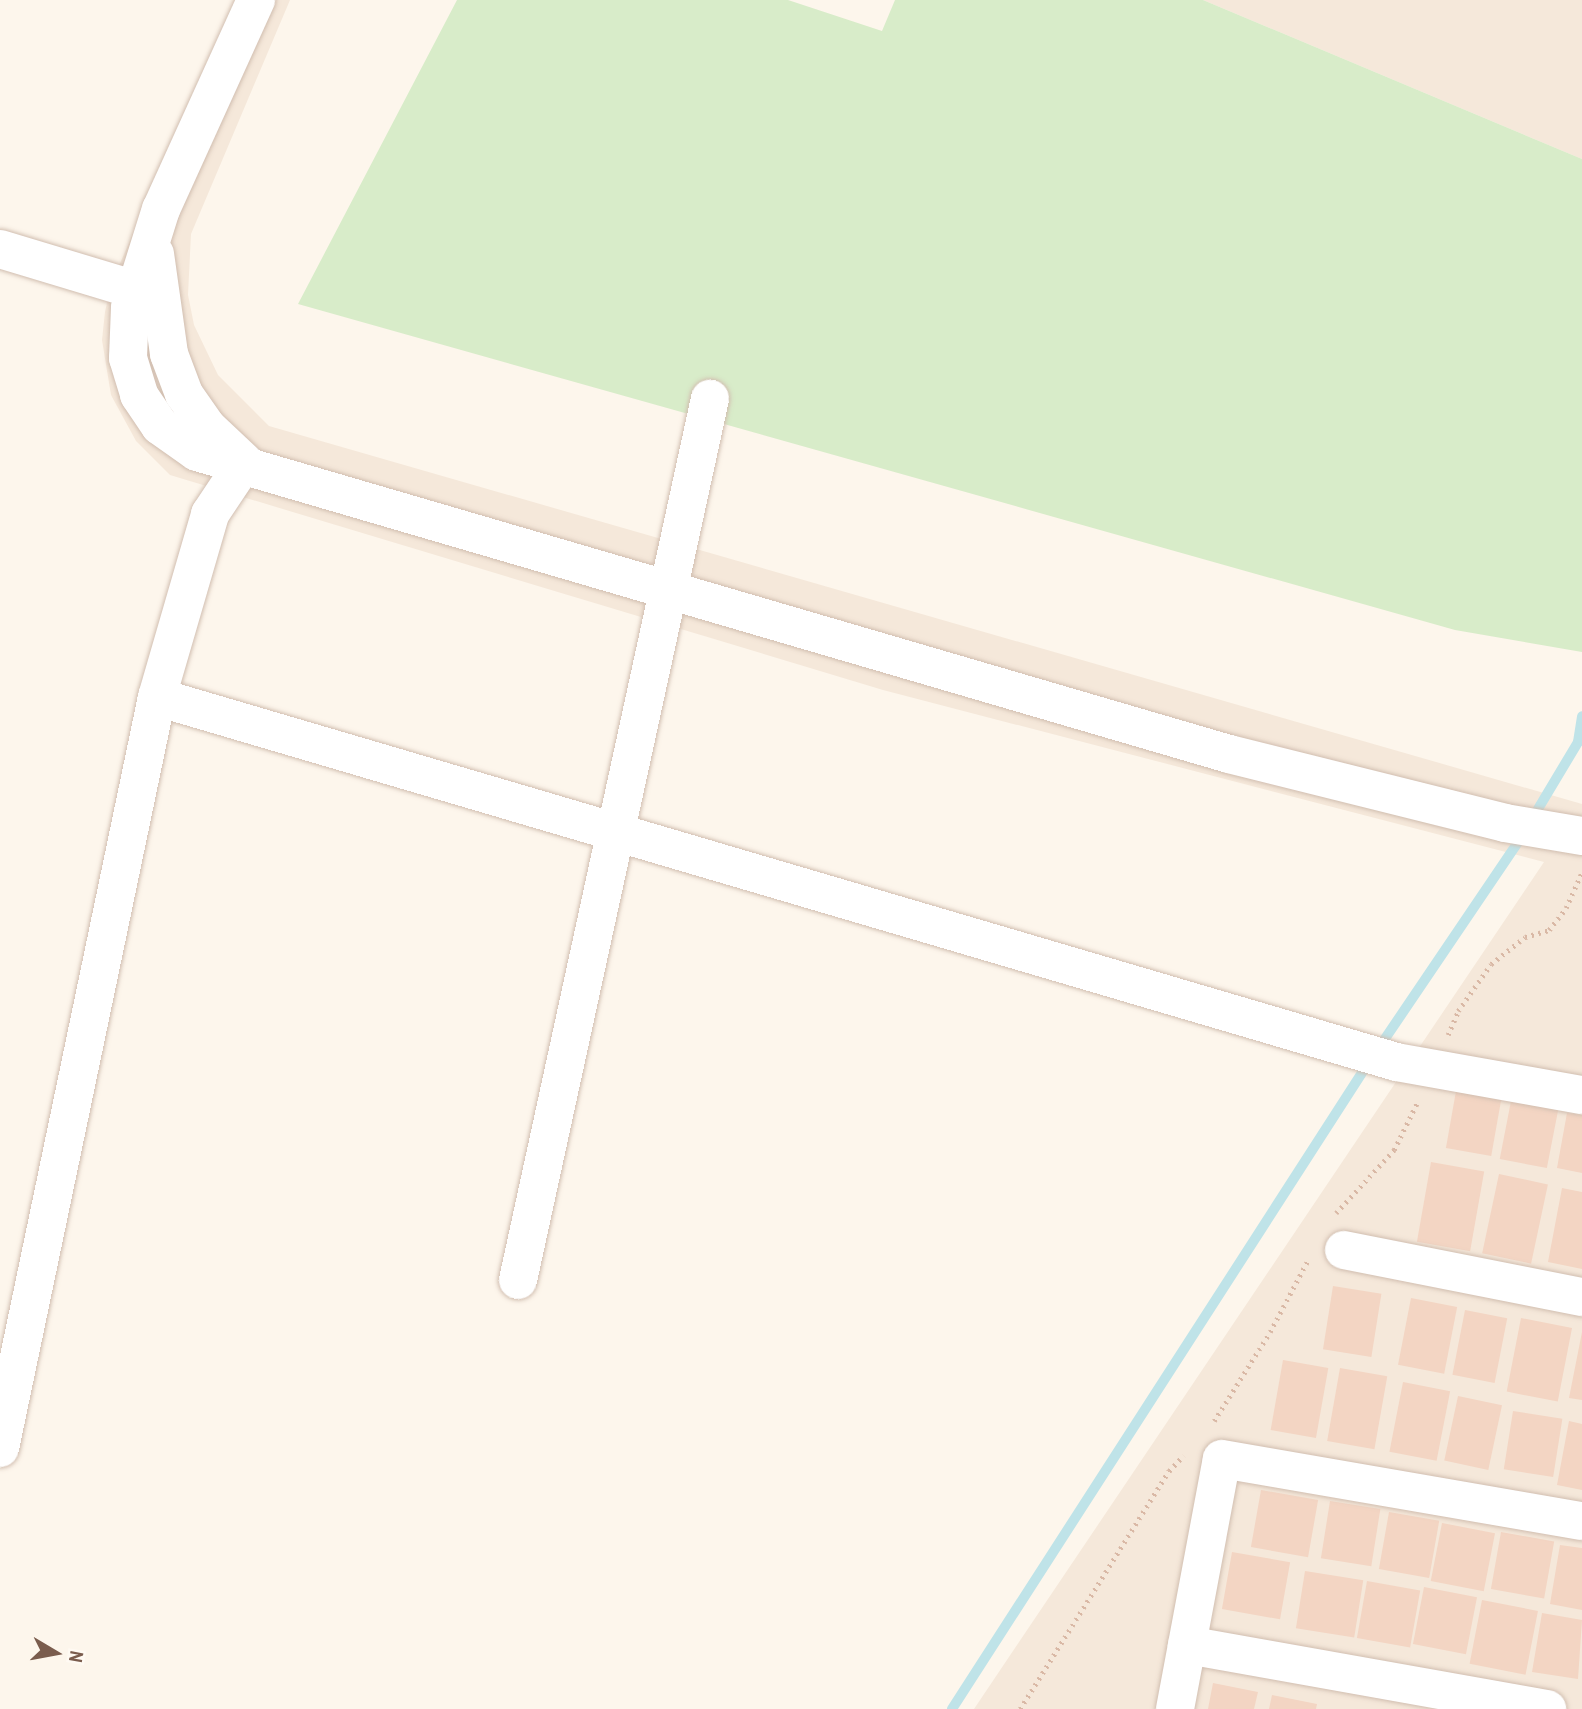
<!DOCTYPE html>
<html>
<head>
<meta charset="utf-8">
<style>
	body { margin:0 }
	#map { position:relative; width:1582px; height:1709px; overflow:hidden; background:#fdf6ec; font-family:"Archivo Narrow",sans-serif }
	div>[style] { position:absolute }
	.residential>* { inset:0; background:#f5e8da }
	.green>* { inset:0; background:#d8ecc9 }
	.stream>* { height:10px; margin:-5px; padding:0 5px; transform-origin:5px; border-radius:5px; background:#bfe3e8 }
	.building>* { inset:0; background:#f3d5c3; transform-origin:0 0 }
	.path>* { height:4.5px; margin-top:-2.25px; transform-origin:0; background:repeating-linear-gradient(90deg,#d9b8a5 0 2px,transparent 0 7px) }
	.roads { filter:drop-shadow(0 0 2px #d1beb0) drop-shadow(0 0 2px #d1beb0) }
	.minor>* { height:38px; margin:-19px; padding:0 19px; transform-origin:19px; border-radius:19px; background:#fff }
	span { translate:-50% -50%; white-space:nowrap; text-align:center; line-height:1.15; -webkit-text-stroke:7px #fffaf3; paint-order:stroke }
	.north { position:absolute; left:21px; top:1618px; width:70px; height:70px; -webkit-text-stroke:5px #fffaf3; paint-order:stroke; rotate:100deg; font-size:19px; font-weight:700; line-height:28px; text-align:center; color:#7a5c4d }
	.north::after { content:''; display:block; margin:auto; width:24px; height:32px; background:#7a5c4d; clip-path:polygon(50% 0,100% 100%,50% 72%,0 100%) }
</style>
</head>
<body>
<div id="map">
	<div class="residential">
		<i style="clip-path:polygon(235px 0,290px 0,191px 234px,188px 295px,194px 325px,218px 375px,269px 426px,1582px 804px,1582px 1709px,974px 1709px,1544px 862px,883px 690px,170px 475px,136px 441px,111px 395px,102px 340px,105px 312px,111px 284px)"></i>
		<i style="clip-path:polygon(1203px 0,1582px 0,1582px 159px)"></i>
	</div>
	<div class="green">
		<i style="clip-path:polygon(457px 0,788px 0,882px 31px,895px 0,1203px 0,1582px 159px,1582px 652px,1455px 630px,298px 304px)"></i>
	</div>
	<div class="stream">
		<i style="left:1532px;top:819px;width:90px;rotate:-59.1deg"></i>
		<i style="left:1578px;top:742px;width:26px;rotate:-81deg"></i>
		<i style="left:1378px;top:1049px;width:261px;rotate:-55.9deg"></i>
		<i style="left:952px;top:1709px;width:770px;rotate:-57.2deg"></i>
	</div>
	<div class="building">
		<i style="left:1456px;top:1091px;width:46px;height:58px;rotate:10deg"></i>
		<i style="left:1511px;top:1101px;width:48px;height:59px;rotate:11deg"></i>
		<i style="clip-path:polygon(1567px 1113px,1582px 1115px,1582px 1173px,1557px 1168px)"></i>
		<i style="left:1431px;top:1162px;width:54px;height:81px;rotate:10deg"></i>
		<i style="left:1499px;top:1174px;width:50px;height:81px;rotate:12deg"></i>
		<i style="clip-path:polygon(1562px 1188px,1582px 1192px,1582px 1269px,1548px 1262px)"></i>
		<i style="left:1333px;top:1286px;width:49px;height:64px;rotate:9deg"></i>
		<i style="left:1411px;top:1298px;width:47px;height:68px;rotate:11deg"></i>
		<i style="left:1465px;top:1310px;width:43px;height:66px;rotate:11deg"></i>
		<i style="left:1521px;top:1318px;width:52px;height:75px;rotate:11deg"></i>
		<i style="clip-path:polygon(1582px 1332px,1582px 1400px,1569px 1398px)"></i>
		<i style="left:1283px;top:1360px;width:46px;height:71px;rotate:10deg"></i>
		<i style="left:1340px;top:1368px;width:48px;height:74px;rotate:10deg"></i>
		<i style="left:1403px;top:1382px;width:48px;height:71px;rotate:11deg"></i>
		<i style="left:1458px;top:1396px;width:45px;height:66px;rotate:12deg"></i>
		<i style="left:1513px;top:1411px;width:50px;height:59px;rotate:9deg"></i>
		<i style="clip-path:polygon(1569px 1421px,1582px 1424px,1582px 1490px,1557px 1485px)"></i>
		<i style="left:1261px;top:1490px;width:58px;height:58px;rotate:10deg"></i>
		<i style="left:1330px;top:1501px;width:51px;height:58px;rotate:9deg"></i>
		<i style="left:1389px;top:1512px;width:51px;height:58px;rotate:10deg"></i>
		<i style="left:1442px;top:1523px;width:54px;height:59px;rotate:11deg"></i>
		<i style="left:1501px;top:1532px;width:54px;height:58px;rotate:10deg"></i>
		<i style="clip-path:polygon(1560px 1545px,1582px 1548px,1582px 1610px,1550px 1604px)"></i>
		<i style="left:1232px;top:1552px;width:59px;height:58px;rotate:10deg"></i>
		<i style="left:1305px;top:1571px;width:59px;height:58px;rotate:9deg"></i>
		<i style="left:1367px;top:1581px;width:54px;height:58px;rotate:10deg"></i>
		<i style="left:1424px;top:1587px;width:54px;height:58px;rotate:11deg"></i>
		<i style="left:1482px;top:1600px;width:57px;height:65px;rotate:11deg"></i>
		<i style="clip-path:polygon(1542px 1613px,1582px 1620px,1578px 1679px,1532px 1672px)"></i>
		<i style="clip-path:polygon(1213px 1683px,1258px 1692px,1254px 1709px,1208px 1709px)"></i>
		<i style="clip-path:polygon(1272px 1695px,1317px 1704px,1316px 1709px,1269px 1709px)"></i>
	</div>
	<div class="path">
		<i style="left:1448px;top:1035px;width:26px;rotate:-67deg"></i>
		<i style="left:1458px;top:1011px;width:57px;rotate:-54.9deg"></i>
		<i style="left:1491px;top:964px;width:43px;rotate:-38.5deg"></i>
		<i style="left:1525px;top:937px;width:25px;rotate:-16deg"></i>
		<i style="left:1549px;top:930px;width:28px;rotate:-52deg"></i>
		<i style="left:1566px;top:908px;width:39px;rotate:-66deg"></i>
		<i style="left:1336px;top:1213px;width:86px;rotate:-47.4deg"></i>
		<i style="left:1394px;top:1150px;width:52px;rotate:-63.9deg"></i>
		<i style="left:1214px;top:1421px;width:105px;rotate:-57.8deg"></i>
		<i style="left:1270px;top:1332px;width:81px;rotate:-62.2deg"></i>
		<i style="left:1020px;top:1709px;width:281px;rotate:-58deg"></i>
		<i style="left:1169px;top:1471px;width:21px;rotate:-47deg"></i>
	</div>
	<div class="roads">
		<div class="minor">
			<i style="left:256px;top:0;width:230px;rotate:114.4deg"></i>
			<i style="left:161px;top:209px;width:104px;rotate:107.4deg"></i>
			<i style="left:130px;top:308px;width:50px;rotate:92.3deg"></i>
			<i style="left:128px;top:358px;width:39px;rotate:73deg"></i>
			<i style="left:139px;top:395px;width:37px;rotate:56deg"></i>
			<i style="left:160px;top:426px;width:45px;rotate:35.1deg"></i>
			<i style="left:197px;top:452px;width:1075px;rotate:16.31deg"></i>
			<i style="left:1229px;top:754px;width:284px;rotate:14deg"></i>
			<i style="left:1505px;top:823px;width:78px;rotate:9.6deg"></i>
			<i style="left:0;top:249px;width:142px;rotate:16.8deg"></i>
			<i style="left:155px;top:254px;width:101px;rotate:82deg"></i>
			<i style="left:169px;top:354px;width:43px;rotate:69.4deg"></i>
			<i style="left:184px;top:394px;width:40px;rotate:55.1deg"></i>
			<i style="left:207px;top:427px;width:50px;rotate:43.4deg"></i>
			<i style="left:157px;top:697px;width:1292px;rotate:16.41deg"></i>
			<i style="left:1396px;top:1062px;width:189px;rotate:10.1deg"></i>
			<i style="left:1344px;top:1250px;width:243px;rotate:11.2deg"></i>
			<i style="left:518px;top:1280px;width:902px;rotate:-77.71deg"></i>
			<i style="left:0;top:1448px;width:767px;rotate:-78.19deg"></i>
			<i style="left:157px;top:697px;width:191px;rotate:-73.8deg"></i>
			<i style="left:210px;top:514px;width:61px;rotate:-56.3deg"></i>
			<i style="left:1187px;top:1645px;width:366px;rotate:10.1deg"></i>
			<i style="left:1175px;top:1709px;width:254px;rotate:-79.4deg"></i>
			<i style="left:1222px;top:1459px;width:365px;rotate:9.8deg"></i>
		</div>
	</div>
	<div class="north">N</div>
</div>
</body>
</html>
